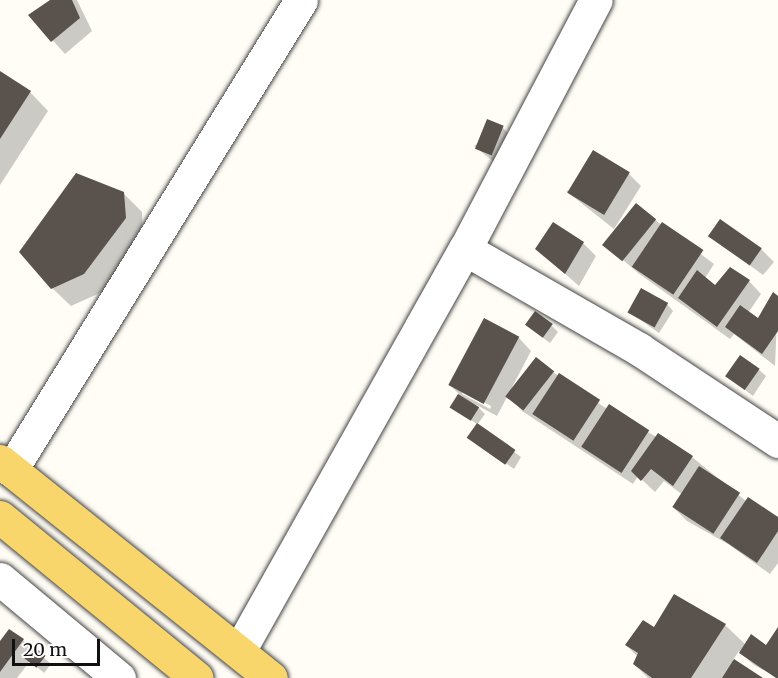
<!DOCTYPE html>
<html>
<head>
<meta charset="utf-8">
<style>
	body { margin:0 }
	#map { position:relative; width:778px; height:678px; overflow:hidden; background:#fffdf5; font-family:Merriweather,serif }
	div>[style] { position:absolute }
	.shadow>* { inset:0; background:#0003 }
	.building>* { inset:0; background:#5a524d; transform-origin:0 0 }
	.roads { filter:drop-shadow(0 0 2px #444) drop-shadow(0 0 2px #444) }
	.minor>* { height:33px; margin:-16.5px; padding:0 16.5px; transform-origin:16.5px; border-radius:16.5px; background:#fff }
	.major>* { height:33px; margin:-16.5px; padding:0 16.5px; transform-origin:16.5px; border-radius:16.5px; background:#f9d66b }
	span { translate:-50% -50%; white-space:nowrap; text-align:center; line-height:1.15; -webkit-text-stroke:6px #fff; paint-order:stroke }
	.scale { position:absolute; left:12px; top:639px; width:88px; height:27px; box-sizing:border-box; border:3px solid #111; border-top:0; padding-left:8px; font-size:18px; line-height:21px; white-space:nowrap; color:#111; -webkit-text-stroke:4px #fff; paint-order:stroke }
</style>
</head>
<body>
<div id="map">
	<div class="shadow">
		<i style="clip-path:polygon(52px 0,77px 0,92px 31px,65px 54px,30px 15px)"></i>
		<i style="clip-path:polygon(0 73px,30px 92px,48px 111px,0 185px)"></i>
		<i style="clip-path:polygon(503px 128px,509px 134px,494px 162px,474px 146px)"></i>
		<i style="clip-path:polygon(629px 174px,641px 186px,614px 229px,566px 191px)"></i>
		<i style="clip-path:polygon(123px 193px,142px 212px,143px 237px,102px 292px,71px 306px,52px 288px)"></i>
		<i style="clip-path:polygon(655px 220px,714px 264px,705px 278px,715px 287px,749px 281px,761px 294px,748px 313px,758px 321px,778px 298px,775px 366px,734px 334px,730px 339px,638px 273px,607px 246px)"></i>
		<i style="clip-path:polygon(710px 236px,761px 249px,774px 262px,763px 275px)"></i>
		<i style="clip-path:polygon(583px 243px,596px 256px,579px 286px,537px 249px)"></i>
		<i style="clip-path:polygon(667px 304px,673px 311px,659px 333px,629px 312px)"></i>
		<i style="clip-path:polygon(evenodd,485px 320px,519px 338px,531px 351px,497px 416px,475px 404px,485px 414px,477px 425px,521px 457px,514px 469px,468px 437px,477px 424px,452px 408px,459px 394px,449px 384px,485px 320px,462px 390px,491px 406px,490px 409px,462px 394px,462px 390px)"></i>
		<i style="clip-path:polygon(552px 326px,558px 332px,550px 343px,535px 332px)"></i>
		<i style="clip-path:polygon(759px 370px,766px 376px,753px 396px,728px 377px)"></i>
		<i style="clip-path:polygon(553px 372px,607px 409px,692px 457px,746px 501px,778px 519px,778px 563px,770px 574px,728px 544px,687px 521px,674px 508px,683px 495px,664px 481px,655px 492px,638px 476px,633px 484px,522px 411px,510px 398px)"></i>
		<i style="clip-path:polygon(675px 596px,725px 625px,746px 645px,766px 647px,778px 630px,778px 678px,754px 665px,739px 651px,733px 660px,760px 678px,648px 678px,634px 664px,638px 657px,626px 645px,654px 630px)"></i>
		<i style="clip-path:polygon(23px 640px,51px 664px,44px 673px,30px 661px,17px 678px,0 678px,0 644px)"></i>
	</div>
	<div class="building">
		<i style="clip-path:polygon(50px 0,72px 0,80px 18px,51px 42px,28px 15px)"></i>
		<i style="clip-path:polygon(0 71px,31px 91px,0 139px)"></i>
		<i style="left:487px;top:119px;width:18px;height:32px;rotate:22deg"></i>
		<i style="left:593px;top:150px;width:43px;height:50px;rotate:31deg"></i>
		<i style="clip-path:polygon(76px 173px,124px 192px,126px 218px,84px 274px,51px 289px,19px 252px)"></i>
		<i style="left:636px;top:203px;width:26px;height:54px;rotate:39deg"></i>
		<i style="left:720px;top:219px;width:51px;height:21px;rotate:35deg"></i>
		<i style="clip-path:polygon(553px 222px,584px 242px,565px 274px,535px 249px)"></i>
		<i style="left:662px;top:222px;width:50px;height:54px;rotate:34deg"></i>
		<i style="clip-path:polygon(730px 267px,750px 280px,717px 327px,678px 298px,697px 270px,715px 285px)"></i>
		<i style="left:641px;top:288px;width:31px;height:28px;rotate:29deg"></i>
		<i style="clip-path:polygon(773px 292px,778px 296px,778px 331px,762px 354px,725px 327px,740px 305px,758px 318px)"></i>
		<i style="left:535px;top:311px;width:22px;height:17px;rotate:36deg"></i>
		<i style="left:484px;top:318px;width:40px;height:76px;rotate:28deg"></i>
		<i style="left:740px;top:355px;width:24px;height:26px;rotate:35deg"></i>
		<i style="left:536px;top:357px;width:23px;height:50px;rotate:38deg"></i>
		<i style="left:559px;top:373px;width:49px;height:49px;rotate:33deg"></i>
		<i style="left:458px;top:394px;width:25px;height:16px;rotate:32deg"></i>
		<i style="left:609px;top:404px;width:48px;height:51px;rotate:33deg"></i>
		<i style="left:477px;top:423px;width:47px;height:18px;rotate:35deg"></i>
		<i style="clip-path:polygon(658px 433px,693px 456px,673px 486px,651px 469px,641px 481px,631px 471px)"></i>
		<i style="left:699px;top:466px;width:49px;height:49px;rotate:33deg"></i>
		<i style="clip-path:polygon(748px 497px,778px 517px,778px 531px,757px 563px,720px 538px)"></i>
		<i style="clip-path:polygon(674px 594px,726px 624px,691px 678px,652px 678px,633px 664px,638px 653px,625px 645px,643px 620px,654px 627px)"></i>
		<i style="clip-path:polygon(778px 627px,778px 678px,776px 678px,739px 653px,751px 634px,766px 645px)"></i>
		<i style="clip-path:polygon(9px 629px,24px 639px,0 672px,0 641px)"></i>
		<i style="left:33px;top:646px;width:16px;height:15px;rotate:38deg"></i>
		<i style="clip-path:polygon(734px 659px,763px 678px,722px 678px)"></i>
	</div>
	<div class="roads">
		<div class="minor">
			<i style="left:465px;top:249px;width:201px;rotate:29.9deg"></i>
			<i style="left:639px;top:349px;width:167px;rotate:33.5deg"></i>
			<i style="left:11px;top:470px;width:552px;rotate:-58.32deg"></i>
			<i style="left:0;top:579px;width:155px;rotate:39.8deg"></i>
			<i style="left:239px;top:651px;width:461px;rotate:-60.7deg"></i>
			<i style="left:465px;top:249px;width:281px;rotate:-62.3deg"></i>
		</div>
		<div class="major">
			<i style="left:0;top:461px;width:347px;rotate:38.7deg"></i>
			<i style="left:0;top:517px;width:254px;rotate:39.3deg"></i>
		</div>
	</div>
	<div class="scale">20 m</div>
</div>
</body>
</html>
